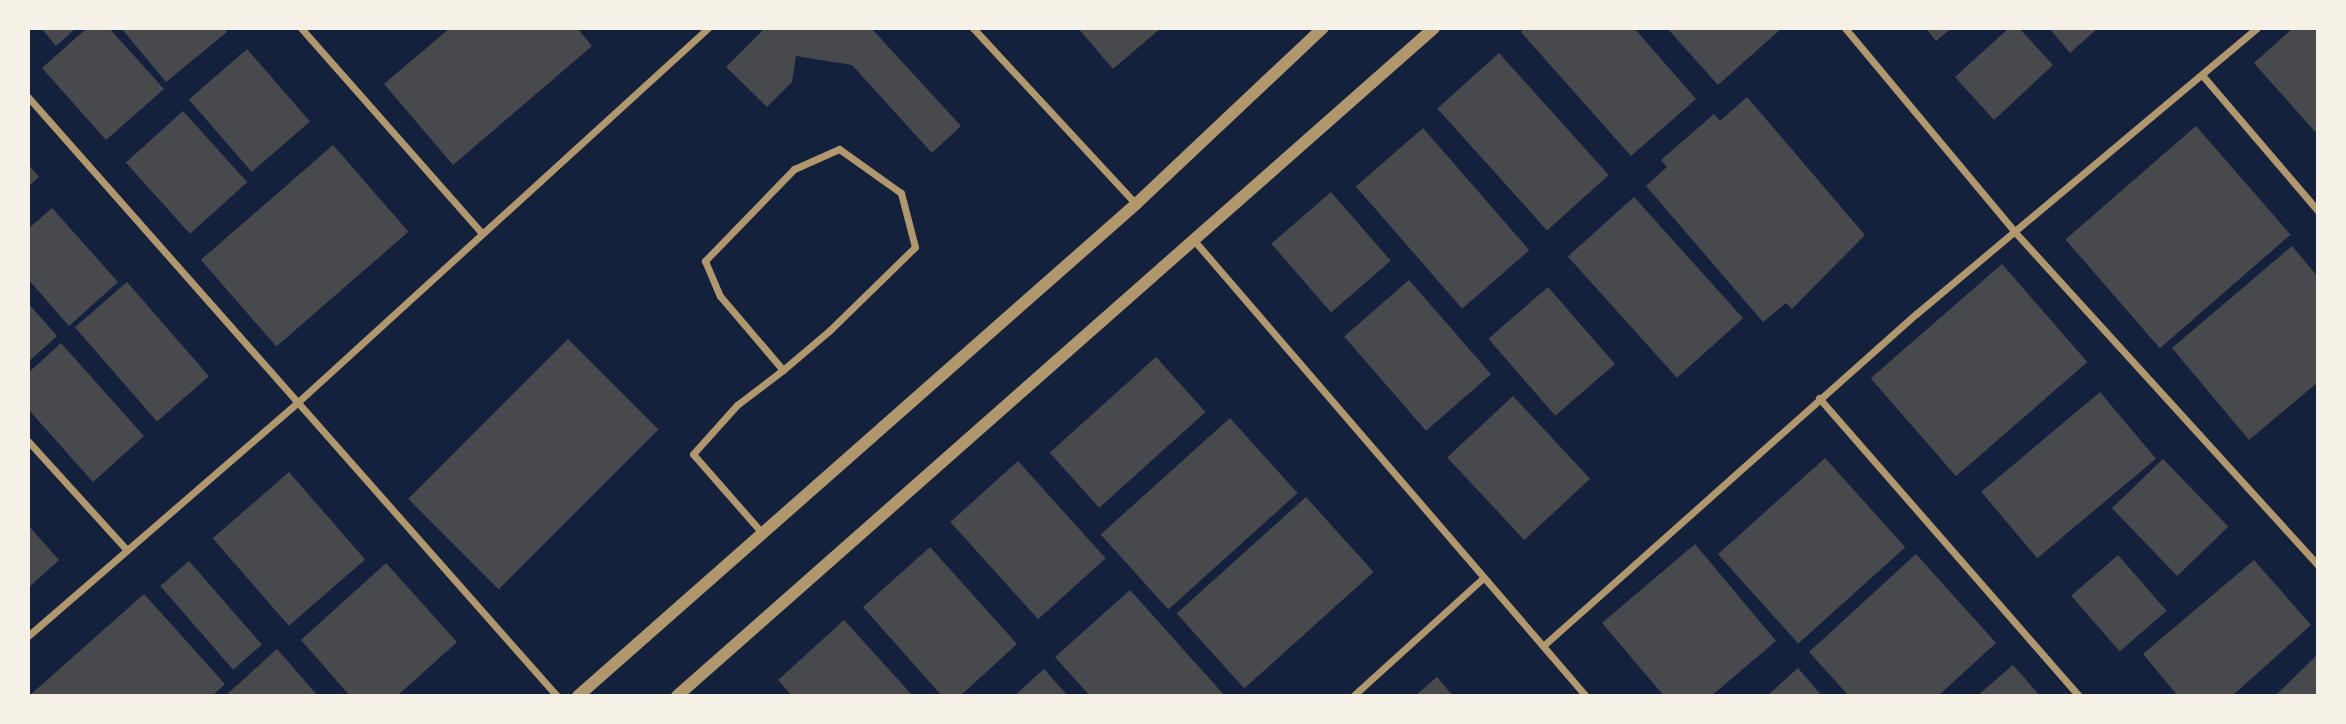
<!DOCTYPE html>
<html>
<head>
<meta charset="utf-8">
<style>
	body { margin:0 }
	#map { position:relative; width:2346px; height:724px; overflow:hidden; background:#14213d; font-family:Figtree,sans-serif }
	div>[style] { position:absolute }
	.building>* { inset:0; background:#48494c; transform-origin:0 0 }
	.minor>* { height:7px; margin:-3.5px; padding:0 3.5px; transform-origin:3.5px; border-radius:3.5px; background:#b1986c }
	.tertiary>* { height:12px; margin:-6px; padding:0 6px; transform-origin:6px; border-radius:6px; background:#b1986c }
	span { translate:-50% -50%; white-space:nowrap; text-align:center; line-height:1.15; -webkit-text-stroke:5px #f6f1e7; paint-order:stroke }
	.frame { position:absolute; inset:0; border:30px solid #f6f1e7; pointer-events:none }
</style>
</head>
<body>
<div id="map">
	<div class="building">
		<i style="clip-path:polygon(41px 28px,76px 28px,56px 46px)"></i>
		<i style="clip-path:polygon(87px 28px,109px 28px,164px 89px,106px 140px,42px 68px)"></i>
		<i style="clip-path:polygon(121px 28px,224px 28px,227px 32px,166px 82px)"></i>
		<i style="clip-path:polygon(450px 28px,577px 28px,592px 46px,453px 165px,384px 84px)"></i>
		<i style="clip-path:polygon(765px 28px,871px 28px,961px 126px,932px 153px,852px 65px,796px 56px,792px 82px,767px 107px,726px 67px)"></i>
		<i style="clip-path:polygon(1078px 28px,1161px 28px,1113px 69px)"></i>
		<i style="clip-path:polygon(1525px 28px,1634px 28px,1696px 99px,1631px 156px,1521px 32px)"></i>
		<i style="clip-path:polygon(1667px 28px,1782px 28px,1718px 85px)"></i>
		<i style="clip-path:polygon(1926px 28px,1952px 28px,1936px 41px)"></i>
		<i style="clip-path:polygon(2009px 28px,2019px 28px,2053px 65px,1994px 120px,1955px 77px)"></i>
		<i style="clip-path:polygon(2049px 28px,2098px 28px,2070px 53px)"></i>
		<i style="clip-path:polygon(2293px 28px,2318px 28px,2318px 135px,2254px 63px)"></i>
		<i style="left:247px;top:49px;width:96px;height:77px;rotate:49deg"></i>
		<i style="left:1499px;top:53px;width:164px;height:83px;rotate:48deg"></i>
		<i style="clip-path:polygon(1747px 97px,1865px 235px,1792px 309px,1786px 303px,1763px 322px,1646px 186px,1667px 167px,1661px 160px,1714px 114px,1720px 121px)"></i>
		<i style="left:183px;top:111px;width:96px;height:77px;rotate:48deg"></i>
		<i style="left:2196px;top:126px;width:144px;height:173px;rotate:49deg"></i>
		<i style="left:1423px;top:128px;width:162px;height:89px;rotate:49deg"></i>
		<i style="left:333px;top:145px;width:115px;height:175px;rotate:49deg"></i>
		<i style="clip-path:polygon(28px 164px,39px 177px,28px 187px)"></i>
		<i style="left:1331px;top:192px;width:91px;height:79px;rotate:49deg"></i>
		<i style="left:1634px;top:197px;width:163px;height:89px;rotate:48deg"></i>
		<i style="clip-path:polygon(52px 208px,118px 282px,69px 326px,28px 279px,28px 229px)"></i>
		<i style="clip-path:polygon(2292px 246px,2318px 277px,2318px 382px,2249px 440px,2172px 348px)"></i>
		<i style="left:2002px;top:264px;width:130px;height:174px;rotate:49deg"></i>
		<i style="left:1409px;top:280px;width:125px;height:86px;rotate:49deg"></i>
		<i style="left:127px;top:282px;width:125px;height:69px;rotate:49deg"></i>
		<i style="left:1548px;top:287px;width:102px;height:79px;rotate:49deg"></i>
		<i style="clip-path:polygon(28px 303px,57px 336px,28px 362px)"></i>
		<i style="left:568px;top:339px;width:128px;height:226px;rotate:45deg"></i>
		<i style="clip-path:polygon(61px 343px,144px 436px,93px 482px,28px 409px,28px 373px)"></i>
		<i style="left:1156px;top:357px;width:74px;height:143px;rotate:48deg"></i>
		<i style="left:2100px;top:392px;width:87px;height:155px;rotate:50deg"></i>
		<i style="left:1513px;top:396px;width:113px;height:90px;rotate:47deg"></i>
		<i style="left:1230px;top:418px;width:101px;height:174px;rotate:48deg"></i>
		<i style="left:1825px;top:458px;width:120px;height:144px;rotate:48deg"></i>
		<i style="left:2163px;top:459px;width:94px;height:71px;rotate:46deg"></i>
		<i style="left:1018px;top:461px;width:131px;height:91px;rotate:48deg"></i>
		<i style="left:289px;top:472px;width:116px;height:101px;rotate:49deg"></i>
		<i style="left:1306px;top:497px;width:101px;height:174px;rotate:48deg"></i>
		<i style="clip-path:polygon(28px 525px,59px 560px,28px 588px)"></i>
		<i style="clip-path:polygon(1695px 544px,1776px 641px,1711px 696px,1664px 696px,1602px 623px)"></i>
		<i style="clip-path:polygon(930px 547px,1017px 644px,960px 696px,942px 696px,863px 607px)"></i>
		<i style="clip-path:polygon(1916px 554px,1996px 643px,1938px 696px,1849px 696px,1809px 652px)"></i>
		<i style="left:2118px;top:555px;width:74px;height:62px;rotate:49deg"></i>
		<i style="clip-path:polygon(2254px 560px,2311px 625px,2232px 696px,2178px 696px,2143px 654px)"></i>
		<i style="left:189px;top:561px;width:111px;height:38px;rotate:49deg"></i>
		<i style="clip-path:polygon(386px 563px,457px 642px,397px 696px,350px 696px,301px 640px)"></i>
		<i style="clip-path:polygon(1130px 590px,1225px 696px,1090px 696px,1055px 657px)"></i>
		<i style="clip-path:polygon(144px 594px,225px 684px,212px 696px,29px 696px)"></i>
		<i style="clip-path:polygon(844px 620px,913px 696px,792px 696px,778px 680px)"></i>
		<i style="clip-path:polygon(277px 649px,318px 696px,225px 696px)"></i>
		<i style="clip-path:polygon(2318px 654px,2318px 696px,2275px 696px)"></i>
		<i style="clip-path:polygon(2013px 665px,2040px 696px,1977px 696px)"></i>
		<i style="clip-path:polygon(1798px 668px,1822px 696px,1767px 696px)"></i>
		<i style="clip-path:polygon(1044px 669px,1068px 696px,1014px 696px)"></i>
		<i style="clip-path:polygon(1437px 677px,1453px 696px,1415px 696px)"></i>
	</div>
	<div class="minor">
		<i style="left:301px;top:28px;width:271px;rotate:48.6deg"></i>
		<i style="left:973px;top:28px;width:240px;rotate:47.2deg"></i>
		<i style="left:1845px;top:28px;width:264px;rotate:50.2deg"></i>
		<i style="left:2014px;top:231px;width:452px;rotate:47.7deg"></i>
		<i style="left:2202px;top:75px;width:179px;rotate:49.5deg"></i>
		<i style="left:28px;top:97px;width:799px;rotate:48.55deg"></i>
		<i style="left:1192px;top:238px;width:604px;rotate:49.3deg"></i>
		<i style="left:1819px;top:398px;width:395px;rotate:48.9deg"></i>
		<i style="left:28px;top:441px;width:146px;rotate:47.8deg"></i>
		<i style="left:763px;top:534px;width:106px;rotate:-131.2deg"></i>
		<i style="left:693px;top:454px;width:66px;rotate:-48.1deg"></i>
		<i style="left:737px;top:405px;width:58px;rotate:-37.3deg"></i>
		<i style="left:783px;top:370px;width:60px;rotate:-40.3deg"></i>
		<i style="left:829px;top:331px;width:120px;rotate:-44.3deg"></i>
		<i style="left:915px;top:247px;width:56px;rotate:-104.5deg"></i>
		<i style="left:901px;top:193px;width:76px;rotate:-144.6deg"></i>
		<i style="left:839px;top:149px;width:49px;rotate:156deg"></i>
		<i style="left:794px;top:169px;width:128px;rotate:134.1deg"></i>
		<i style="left:705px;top:261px;width:38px;rotate:67deg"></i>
		<i style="left:720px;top:296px;width:97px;rotate:49.6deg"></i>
		<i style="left:28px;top:636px;width:357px;rotate:-40.9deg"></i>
		<i style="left:298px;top:402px;width:555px;rotate:-42.37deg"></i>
		<i style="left:1543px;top:646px;width:499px;rotate:-41.7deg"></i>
		<i style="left:1916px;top:314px;width:445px;rotate:-40deg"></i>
		<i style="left:1353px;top:696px;width:176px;rotate:-42.2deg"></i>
	</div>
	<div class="tertiary">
		<i style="left:578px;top:696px;width:744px;rotate:-41.4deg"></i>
		<i style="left:1136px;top:204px;width:257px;rotate:-43.3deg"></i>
		<i style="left:677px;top:696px;width:1010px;rotate:-41.43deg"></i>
	</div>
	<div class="frame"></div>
</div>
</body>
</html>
